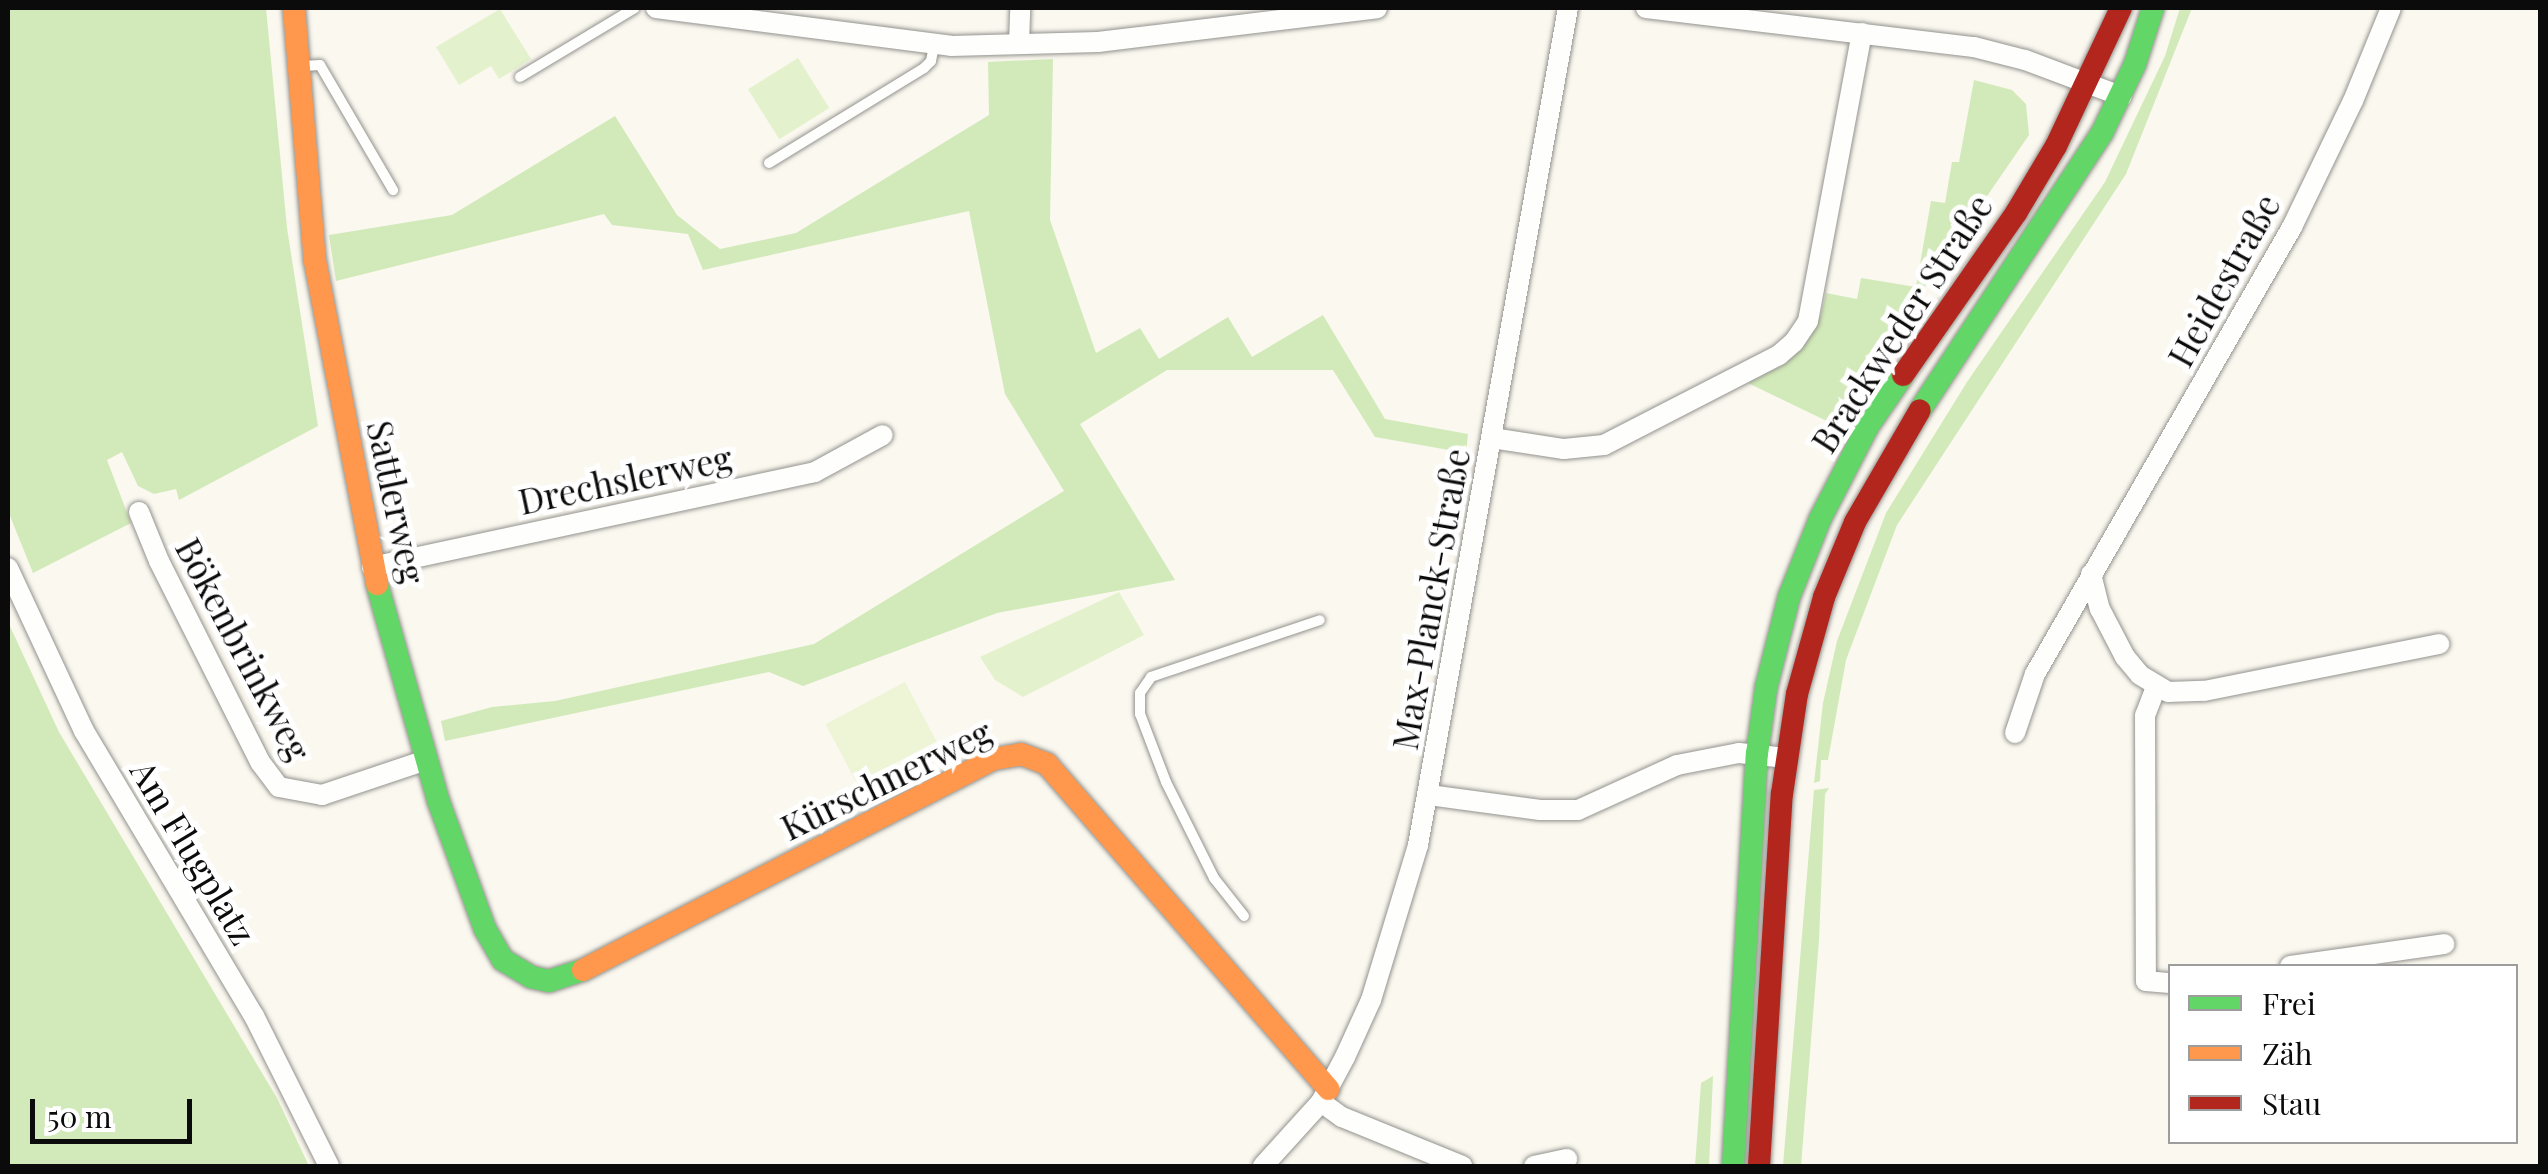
<!DOCTYPE html>
<html>
<head>
<meta charset="utf-8">
<style>
	body { margin:0 }
	#map { position:relative; width:2548px; height:1174px; overflow:hidden; background:#faf8ef; font-family:"Playfair Display",serif }
	div>[style] { position:absolute }
	.green>* { inset:0; background:#e3f2cc; transform-origin:0 0 }
	.forest>* { inset:0; background:#d2eab9 }
	.pitch>* { inset:0; background:#edf5d6; transform-origin:0 0 }
	.roads { filter:drop-shadow(0 0 2px #93928e) drop-shadow(0 0 2px #93928e) }
	.lane>* { height:10px; margin:-5px; padding:0 5px; transform-origin:5px; border-radius:5px; background:#fefefd }
	.street>* { height:20px; margin:-10px; padding:0 10px; transform-origin:10px; border-radius:10px; background:#fefefd }
	.fast>* { height:22px; margin:-11px; padding:0 11px; transform-origin:11px; border-radius:11px; background:#63d668 }
	.slow>* { height:22px; margin:-11px; padding:0 11px; transform-origin:11px; border-radius:11px; background:#ff974d }
	.jam>* { height:22px; margin:-11px; padding:0 11px; transform-origin:11px; border-radius:11px; background:#b3261e }
	span { translate:-50% -50%; white-space:nowrap; text-align:center; line-height:1.15; -webkit-text-stroke:10px #fff; paint-order:stroke }
	.street-label { font-size:35px; color:#0b0b0b }
	.frame { position:absolute; inset:0; border:10px solid #0b0b0b; pointer-events:none }
	.legend { position:absolute; left:2168px; top:964px; width:350px; height:180px; box-sizing:border-box; background:#fff; border:2px solid #9d9d9d; margin:0; padding:12px 18px; list-style:none; font-size:30px; color:#0b0b0b }
	.legend li { display:flex; align-items:center; gap:20px; height:50px }
	.legend b { width:50px; border:2px solid #9d9d9d }
	.scale { position:absolute; left:30px; top:1099px; width:162px; height:45px; box-sizing:border-box; border:5px solid #0b0b0b; border-top:0; padding-left:12px; font-size:30px; line-height:35px; white-space:nowrap; color:#0b0b0b; -webkit-text-stroke:8px #fff; paint-order:stroke }
</style>
</head>
<body>
<div id="map">
	<div class="green">
		<i style="clip-path:polygon(500px 9px,531px 59px,499px 79px,491px 66px,459px 85px,436px 47px)"></i>
		<i style="left:798px;top:58px;width:59px;height:59px;rotate:58deg"></i>
		<i style="clip-path:polygon(1119px 592px,1144px 635px,1023px 697px,995px 680px,980px 657px)"></i>
	</div>
	<div class="forest">
		<i style="clip-path:polygon(8px 8px,266px 8px,287px 228px,318px 426px,179px 500px,176px 489px,154px 494px,138px 486px,122px 452px,107px 460px,131px 523px,33px 573px,8px 511px)"></i>
		<i style="clip-path:polygon(2180px 8px,2192px 8px,2126px 174px,1897px 525px,1846px 660px,1828px 760px,1821px 760px,1820px 781px,1814px 783px,1823px 703px,1837px 641px,1886px 513px,1967px 382px,2105px 182px,2165px 56px)"></i>
		<i style="clip-path:polygon(1053px 59px,1050px 220px,1096px 353px,1140px 328px,1159px 359px,1228px 317px,1252px 357px,1323px 315px,1385px 419px,1468px 434px,1466px 453px,1375px 437px,1333px 370px,1167px 370px,1080px 424px,1175px 580px,997px 613px,803px 686px,769px 672px,445px 741px,441px 721px,492px 707px,555px 701px,814px 644px,1064px 491px,1005px 394px,969px 211px,703px 270px,688px 234px,612px 225px,604px 214px,336px 281px,329px 235px,452px 215px,615px 116px,677px 215px,720px 249px,796px 233px,989px 115px,988px 62px)"></i>
		<i style="clip-path:polygon(1974px 80px,2012px 90px,2026px 104px,2029px 135px,1880px 352px,1835px 425px,1748px 383px,1785px 364px,1806px 343px,1821px 315px,1826px 293px,1857px 299px,1861px 278px,1916px 287px,1931px 201px,1945px 203px,1952px 162px,1959px 162px)"></i>
		<i style="clip-path:polygon(8px 622px,59px 732px,277px 1098px,309px 1166px,8px 1166px)"></i>
		<i style="clip-path:polygon(1829px 788px,1825px 794px,1819px 940px,1801px 1166px,1783px 1166px,1814px 790px)"></i>
		<i style="clip-path:polygon(1713px 1076px,1709px 1166px,1695px 1166px,1701px 1083px)"></i>
	</div>
	<div class="pitch">
		<i style="left:905px;top:682px;width:67px;height:90px;rotate:62deg"></i>
	</div>
	<div class="roads">
		<div class="lane">
			<i style="left:303px;top:66px;width:17px;rotate:-3deg"></i>
			<i style="left:320px;top:65px;width:145px;rotate:59.7deg"></i>
			<i style="left:520px;top:77px;width:134px;rotate:-31deg"></i>
			<i style="left:769px;top:163px;width:182px;rotate:-31.5deg"></i>
			<i style="left:924px;top:68px;width:10px;rotate:-45deg"></i>
			<i style="left:931px;top:61px;width:16px;rotate:-79deg"></i>
			<i style="left:1244px;top:916px;width:48px;rotate:-128.3deg"></i>
			<i style="left:1214px;top:878px;width:107px;rotate:-116.6deg"></i>
			<i style="left:1166px;top:782px;width:73px;rotate:-110.9deg"></i>
			<i style="left:1140px;top:714px;width:21px;rotate:-90deg"></i>
			<i style="left:1140px;top:693px;width:19px;rotate:-55deg"></i>
			<i style="left:1151px;top:677px;width:178px;rotate:-18.6deg"></i>
		</div>
		<div class="street">
			<i style="left:656px;top:8px;width:297px;rotate:7.3deg"></i>
			<i style="left:951px;top:46px;width:147px;rotate:-1.6deg"></i>
			<i style="left:1098px;top:42px;width:281px;rotate:-6.9deg"></i>
			<i style="left:1646px;top:8px;width:330px;rotate:6.8deg"></i>
			<i style="left:1974px;top:47px;width:53px;rotate:14.3deg"></i>
			<i style="left:2025px;top:60px;width:103px;rotate:20.6deg"></i>
			<i style="left:1019px;top:44px;width:36px;rotate:-88deg"></i>
			<i style="left:1492px;top:438px;width:73px;rotate:8.7deg"></i>
			<i style="left:1564px;top:449px;width:40px;rotate:-5.7deg"></i>
			<i style="left:1604px;top:445px;width:197px;rotate:-27.2deg"></i>
			<i style="left:1779px;top:355px;width:20px;rotate:-41deg"></i>
			<i style="left:1794px;top:342px;width:25px;rotate:-56deg"></i>
			<i style="left:1808px;top:321px;width:293px;rotate:-79.4deg"></i>
			<i style="left:139px;top:512px;width:53px;rotate:67.8deg"></i>
			<i style="left:159px;top:561px;width:225px;rotate:63.3deg"></i>
			<i style="left:260px;top:762px;width:31px;rotate:53deg"></i>
			<i style="left:279px;top:787px;width:44px;rotate:10.5deg"></i>
			<i style="left:322px;top:795px;width:110px;rotate:-18.6deg"></i>
			<i style="left:372px;top:567px;width:453px;rotate:-12.1deg"></i>
			<i style="left:815px;top:472px;width:77px;rotate:-28.6deg"></i>
			<i style="left:8px;top:568px;width:180px;rotate:65deg"></i>
			<i style="left:84px;top:731px;width:332px;rotate:59.2deg"></i>
			<i style="left:254px;top:1016px;width:168px;rotate:63.4deg"></i>
			<i style="left:2091px;top:574px;width:36px;rotate:76deg"></i>
			<i style="left:2100px;top:609px;width:54px;rotate:62.5deg"></i>
			<i style="left:2125px;top:657px;width:23px;rotate:50deg"></i>
			<i style="left:2140px;top:675px;width:33px;rotate:31deg"></i>
			<i style="left:2168px;top:692px;width:36px;rotate:-2deg"></i>
			<i style="left:2204px;top:691px;width:240px;rotate:-11.3deg"></i>
			<i style="left:2156px;top:687px;width:30px;rotate:111deg"></i>
			<i style="left:2145px;top:715px;width:266px;rotate:89.8deg"></i>
			<i style="left:2146px;top:981px;width:24px;rotate:5deg"></i>
			<i style="left:2015px;top:733px;width:62px;rotate:-71.3deg"></i>
			<i style="left:2035px;top:674px;width:516px;rotate:-60.1deg"></i>
			<i style="left:2292px;top:227px;width:140px;rotate:-64.2deg"></i>
			<i style="left:2353px;top:101px;width:100px;rotate:-67.8deg"></i>
			<i style="left:1429px;top:795px;width:112px;rotate:7.7deg"></i>
			<i style="left:1540px;top:810px;width:38px"></i>
			<i style="left:1578px;top:810px;width:109px;rotate:-24.4deg"></i>
			<i style="left:1677px;top:765px;width:63px;rotate:-11deg"></i>
			<i style="left:1739px;top:753px;width:48px;rotate:5.9deg"></i>
			<i style="left:2290px;top:966px;width:156px;rotate:-8.1deg"></i>
			<i style="left:1321px;top:1102px;width:26px;rotate:36deg"></i>
			<i style="left:1342px;top:1117px;width:130px;rotate:22.2deg"></i>
			<i style="left:1263px;top:1166px;width:86px;rotate:-47.8deg"></i>
			<i style="left:1321px;top:1102px;width:51px;rotate:-61.9deg"></i>
			<i style="left:1345px;top:1057px;width:63px;rotate:-65.5deg"></i>
			<i style="left:1371px;top:1000px;width:162px;rotate:-73.1deg"></i>
			<i style="left:1418px;top:845px;width:850px;rotate:-79.84deg"></i>
			<i style="left:1534px;top:1166px;width:34px;rotate:-12deg"></i>
		</div>
		<div class="fast">
			<i style="left:1920px;top:410px;width:331px;rotate:-56.7deg"></i>
			<i style="left:2102px;top:133px;width:76px;rotate:-64.4deg"></i>
			<i style="left:2135px;top:64px;width:59px;rotate:-72.2deg"></i>
			<i style="left:377px;top:584px;width:224px;rotate:74.2deg"></i>
			<i style="left:438px;top:800px;width:137px;rotate:70deg"></i>
			<i style="left:485px;top:929px;width:36px;rotate:60deg"></i>
			<i style="left:503px;top:960px;width:33px;rotate:31deg"></i>
			<i style="left:531px;top:977px;width:18px;rotate:13deg"></i>
			<i style="left:549px;top:981px;width:36px;rotate:-18deg"></i>
			<i style="left:1733px;top:1166px;width:413px;rotate:-86.7deg"></i>
			<i style="left:1757px;top:754px;width:67px;rotate:-82.2deg"></i>
			<i style="left:1766px;top:688px;width:94px;rotate:-75.8deg"></i>
			<i style="left:1789px;top:597px;width:84px;rotate:-68.3deg"></i>
			<i style="left:1820px;top:519px;width:105px;rotate:-62.7deg"></i>
			<i style="left:1868px;top:426px;width:62px;rotate:-55.5deg"></i>
		</div>
		<div class="slow">
			<i style="left:294px;top:8px;width:254px;rotate:85.3deg"></i>
			<i style="left:315px;top:261px;width:329px;rotate:79.1deg"></i>
			<i style="left:583px;top:970px;width:462px;rotate:-27.2deg"></i>
			<i style="left:994px;top:759px;width:27px;rotate:-10deg"></i>
			<i style="left:1021px;top:754px;width:28px;rotate:21deg"></i>
			<i style="left:1047px;top:764px;width:430px;rotate:49.1deg"></i>
		</div>
		<div class="jam">
			<i style="left:1903px;top:375px;width:198px;rotate:-55.1deg"></i>
			<i style="left:2016px;top:213px;width:78px;rotate:-59.2deg"></i>
			<i style="left:2056px;top:146px;width:153px;rotate:-64.8deg"></i>
			<i style="left:1759px;top:1166px;width:373px;rotate:-86.5deg"></i>
			<i style="left:1782px;top:794px;width:101px;rotate:-81.5deg"></i>
			<i style="left:1797px;top:694px;width:101px;rotate:-74.4deg"></i>
			<i style="left:1824px;top:597px;width:81px;rotate:-67.5deg"></i>
			<i style="left:1855px;top:522px;width:129px;rotate:-59.9deg"></i>
		</div>
	</div>
	<div class="street-label">
		<span style="left:2223px;top:280px;rotate:-61deg">Heidestraße</span>
		<span style="left:1901px;top:323px;rotate:-57deg">Brackweder Straße</span>
		<span style="left:625px;top:479px;rotate:-12deg">Drechslerweg</span>
		<span style="left:397px;top:502px;rotate:78deg">Sattlerweg</span>
		<span style="left:1430px;top:599px;rotate:-80deg">Max-Planck-Straße</span>
		<span style="left:244px;top:649px;rotate:62deg">Bökenbrinkweg</span>
		<span style="left:886px;top:779px;rotate:-26deg">Kürschnerweg</span>
		<span style="left:194px;top:852px;rotate:59deg">Am Flugplatz</span>
	</div>
	<div class="frame"></div>
	<ul class="legend">
	<li><b style="height:12px;background:#63d668"></b>Frei</li>
	<li><b style="height:12px;background:#ff974d"></b>Zäh</li>
	<li><b style="height:12px;background:#b3261e"></b>Stau</li>
	</ul>
	<div class="scale">50 m</div>
</div>
</body>
</html>
